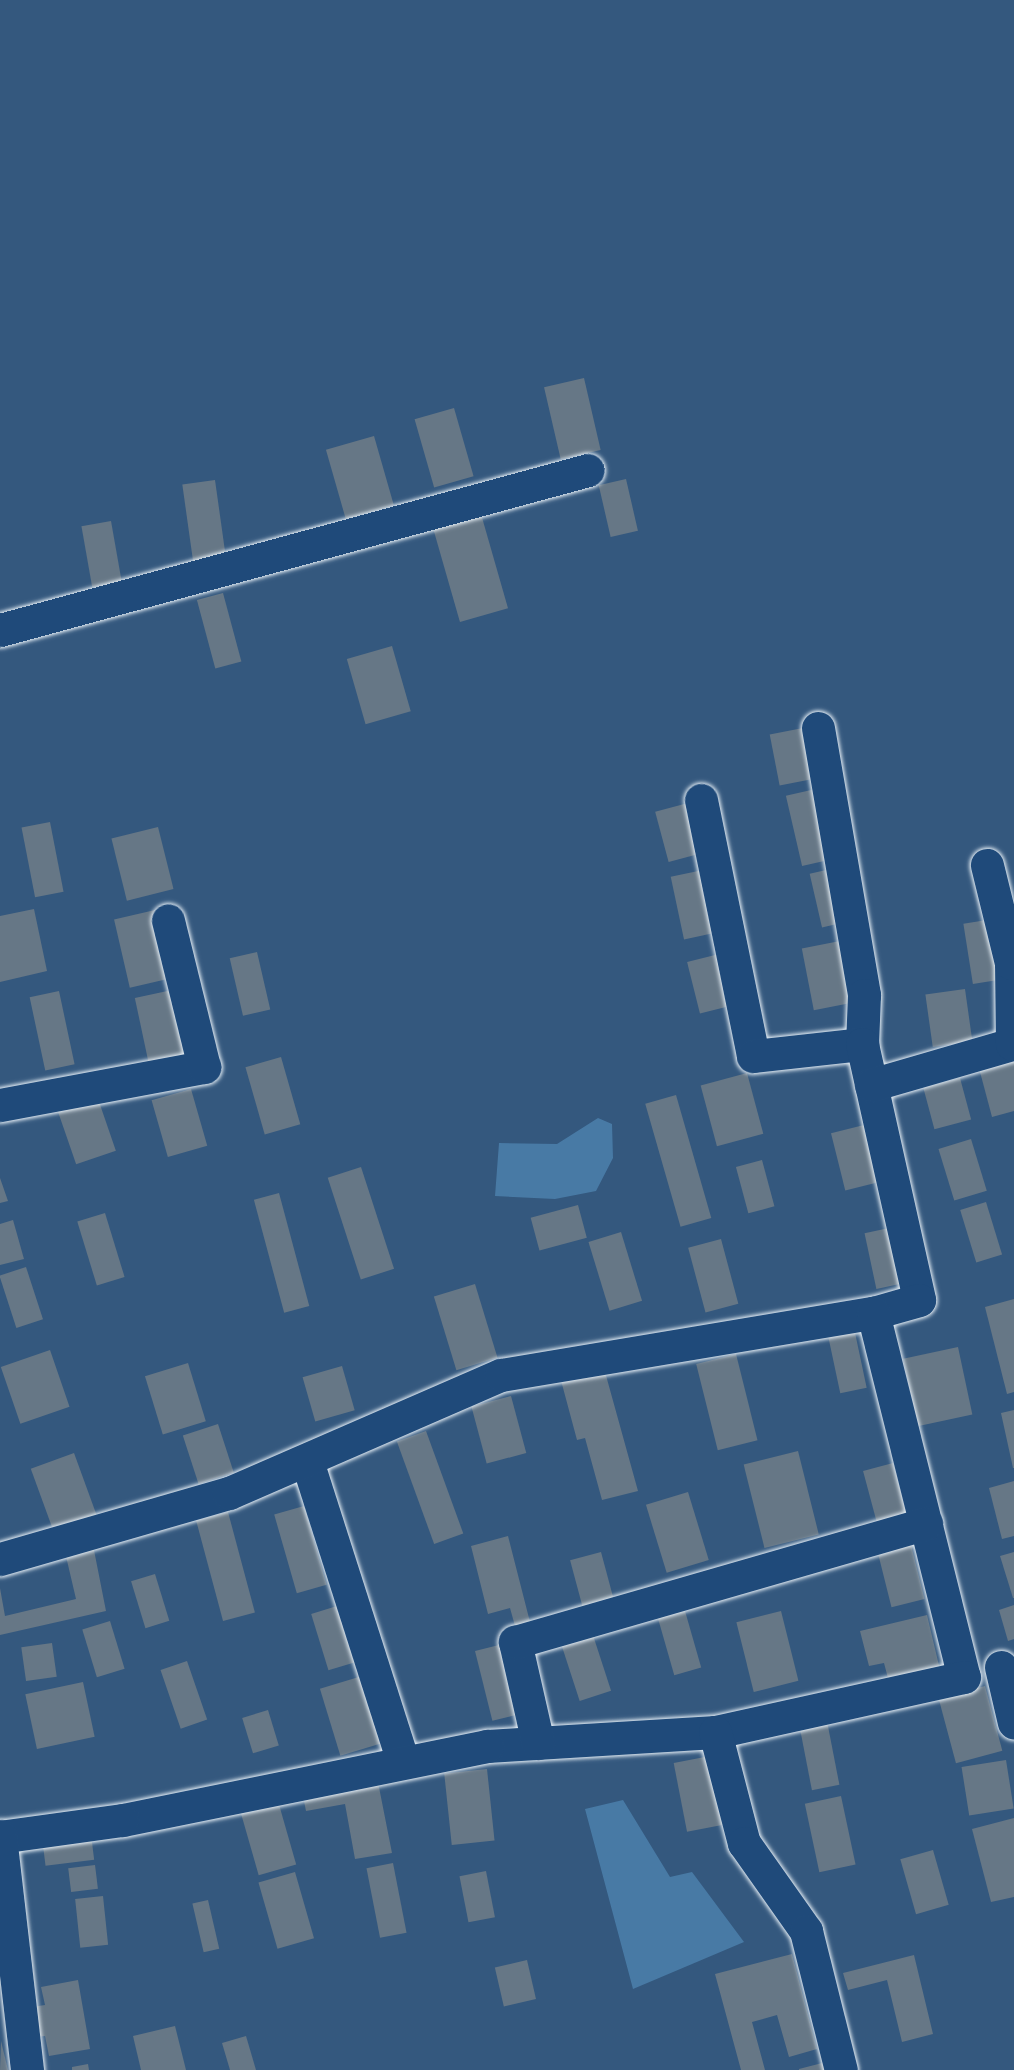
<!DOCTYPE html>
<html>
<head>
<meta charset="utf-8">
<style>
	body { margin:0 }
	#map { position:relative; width:1014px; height:2070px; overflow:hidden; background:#34587e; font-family:Sriracha,sans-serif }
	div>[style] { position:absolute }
	.water>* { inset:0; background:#487aa5 }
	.building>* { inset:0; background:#667786; transform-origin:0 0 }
	.roads { filter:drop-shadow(0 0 2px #e8f1f8) drop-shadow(0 0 2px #e8f1f8) }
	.minor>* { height:33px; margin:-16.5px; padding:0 16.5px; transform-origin:16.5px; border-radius:16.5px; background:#1f4a7a }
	span { translate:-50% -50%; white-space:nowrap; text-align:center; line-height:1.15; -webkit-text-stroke:5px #1f4a7a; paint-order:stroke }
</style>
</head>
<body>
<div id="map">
	<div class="water">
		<i style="clip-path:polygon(598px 1118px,612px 1124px,613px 1158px,596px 1191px,555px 1199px,495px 1196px,499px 1143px,557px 1144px)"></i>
		<i style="clip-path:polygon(623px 1800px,670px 1877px,692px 1872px,744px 1942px,633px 1989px,585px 1809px)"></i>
	</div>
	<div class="building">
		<i style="left:584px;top:378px;width:74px;height:41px;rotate:77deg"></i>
		<i style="left:454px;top:408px;width:71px;height:41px;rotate:74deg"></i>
		<i style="left:374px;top:436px;width:72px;height:50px;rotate:74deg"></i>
		<i style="left:626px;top:479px;width:53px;height:28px;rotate:77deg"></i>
		<i style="left:215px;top:480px;width:83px;height:33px;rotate:82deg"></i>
		<i style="left:481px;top:514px;width:98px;height:50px;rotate:74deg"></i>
		<i style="left:111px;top:521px;width:62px;height:30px;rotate:80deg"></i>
		<i style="left:223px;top:593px;width:71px;height:27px;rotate:75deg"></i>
		<i style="left:392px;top:646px;width:68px;height:47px;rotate:74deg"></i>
		<i style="left:808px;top:727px;width:52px;height:39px;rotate:79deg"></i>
		<i style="left:820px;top:788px;width:72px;height:35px;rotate:77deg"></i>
		<i style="left:688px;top:803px;width:52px;height:34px;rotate:75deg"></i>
		<i style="left:50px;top:822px;width:71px;height:29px;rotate:79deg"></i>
		<i style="left:158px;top:827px;width:64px;height:48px;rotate:76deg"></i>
		<i style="left:835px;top:868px;width:55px;height:26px;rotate:77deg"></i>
		<i style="left:703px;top:870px;width:64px;height:33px;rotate:78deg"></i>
		<i style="clip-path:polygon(34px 909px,47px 971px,0 982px,0 916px)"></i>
		<i style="left:155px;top:910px;width:70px;height:42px;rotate:77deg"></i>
		<i style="left:993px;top:919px;width:61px;height:30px;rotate:81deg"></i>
		<i style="left:845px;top:940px;width:63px;height:44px;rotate:79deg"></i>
		<i style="left:257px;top:952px;width:59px;height:28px;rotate:77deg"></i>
		<i style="left:723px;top:953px;width:53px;height:37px;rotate:76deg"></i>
		<i style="left:965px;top:989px;width:53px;height:40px;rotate:82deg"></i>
		<i style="left:172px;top:990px;width:68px;height:38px;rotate:78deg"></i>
		<i style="left:59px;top:991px;width:75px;height:30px;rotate:78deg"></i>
		<i style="left:281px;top:1057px;width:70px;height:37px;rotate:74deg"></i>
		<i style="clip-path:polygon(1014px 1058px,1014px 1111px,992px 1117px,979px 1068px)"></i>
		<i style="left:747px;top:1073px;width:63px;height:48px;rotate:75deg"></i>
		<i style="left:960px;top:1078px;width:43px;height:38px;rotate:75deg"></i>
		<i style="left:191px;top:1089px;width:59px;height:41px;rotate:74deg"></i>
		<i style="left:96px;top:1093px;width:61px;height:42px;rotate:71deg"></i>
		<i style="left:676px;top:1095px;width:128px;height:32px;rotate:74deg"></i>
		<i style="left:864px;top:1125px;width:59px;height:34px;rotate:76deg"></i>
		<i style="left:971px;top:1139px;width:54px;height:34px;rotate:73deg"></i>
		<i style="left:762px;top:1160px;width:48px;height:27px;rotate:75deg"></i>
		<i style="left:361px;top:1167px;width:107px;height:35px;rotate:72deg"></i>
		<i style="clip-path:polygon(0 1178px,8px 1201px,0 1203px)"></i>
		<i style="left:279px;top:1193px;width:117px;height:26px;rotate:75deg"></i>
		<i style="left:986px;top:1202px;width:55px;height:27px;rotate:73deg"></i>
		<i style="left:578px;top:1205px;width:34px;height:49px;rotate:75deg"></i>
		<i style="left:105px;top:1213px;width:67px;height:29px;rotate:73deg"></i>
		<i style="clip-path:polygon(13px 1220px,24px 1259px,0 1265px,0 1224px)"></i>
		<i style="left:889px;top:1228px;width:57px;height:25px;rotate:78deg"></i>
		<i style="left:621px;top:1232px;width:72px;height:34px;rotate:73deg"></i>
		<i style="left:721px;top:1239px;width:67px;height:34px;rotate:75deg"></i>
		<i style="left:26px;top:1267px;width:55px;height:28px;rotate:72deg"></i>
		<i style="left:475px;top:1284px;width:77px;height:43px;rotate:73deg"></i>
		<i style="clip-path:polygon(1014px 1299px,1014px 1392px,1007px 1394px,985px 1307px)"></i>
		<i style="left:854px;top:1328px;width:61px;height:27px;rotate:78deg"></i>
		<i style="left:958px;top:1347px;width:69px;height:56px;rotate:78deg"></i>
		<i style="left:50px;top:1350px;width:60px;height:52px;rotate:71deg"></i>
		<i style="left:736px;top:1354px;width:89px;height:41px;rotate:76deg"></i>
		<i style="clip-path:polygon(602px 1361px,638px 1491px,602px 1500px,585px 1438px,577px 1440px,559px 1373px)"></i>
		<i style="left:188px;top:1363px;width:61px;height:45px;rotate:73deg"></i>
		<i style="left:342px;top:1366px;width:46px;height:41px;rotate:74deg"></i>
		<i style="left:511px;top:1396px;width:59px;height:41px;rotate:75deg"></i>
		<i style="clip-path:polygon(1014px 1410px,1014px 1468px,1013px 1468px,1001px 1413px)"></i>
		<i style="left:218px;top:1424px;width:51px;height:37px;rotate:72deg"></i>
		<i style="left:426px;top:1431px;width:109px;height:31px;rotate:70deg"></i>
		<i style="left:798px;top:1451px;width:86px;height:56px;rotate:76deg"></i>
		<i style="left:74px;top:1453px;width:66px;height:46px;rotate:70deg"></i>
		<i style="left:893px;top:1463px;width:58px;height:31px;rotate:75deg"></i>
		<i style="clip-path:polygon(1014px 1481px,1014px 1536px,1002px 1539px,989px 1488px)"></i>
		<i style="left:688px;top:1492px;width:71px;height:44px;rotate:73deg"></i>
		<i style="left:304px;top:1506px;width:82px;height:31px;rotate:74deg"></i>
		<i style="left:228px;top:1512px;width:104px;height:33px;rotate:75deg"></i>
		<i style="clip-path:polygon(508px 1536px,530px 1622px,515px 1626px,510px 1608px,488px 1614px,471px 1546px)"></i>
		<i style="left:909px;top:1537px;width:64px;height:34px;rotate:76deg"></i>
		<i style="clip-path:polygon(93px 1545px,106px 1611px,0 1635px,0 1588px,5px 1616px,76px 1599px,65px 1552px)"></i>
		<i style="left:601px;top:1552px;width:49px;height:32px;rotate:75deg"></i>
		<i style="clip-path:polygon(1014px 1552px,1014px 1598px,1013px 1598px,1000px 1556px)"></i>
		<i style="left:155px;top:1574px;width:49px;height:25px;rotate:73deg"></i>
		<i style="left:683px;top:1604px;width:66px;height:28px;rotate:74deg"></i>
		<i style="clip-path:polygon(1014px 1605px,1014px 1639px,1008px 1641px,999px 1610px)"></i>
		<i style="left:337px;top:1606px;width:59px;height:27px;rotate:73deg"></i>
		<i style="left:781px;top:1611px;width:72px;height:46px;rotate:76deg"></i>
		<i style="clip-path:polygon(927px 1615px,941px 1674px,890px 1686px,884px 1663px,869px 1666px,860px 1631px)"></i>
		<i style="left:110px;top:1621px;width:50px;height:29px;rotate:73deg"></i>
		<i style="left:591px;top:1629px;width:65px;height:33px;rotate:72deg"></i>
		<i style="left:52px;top:1643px;width:34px;height:31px;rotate:82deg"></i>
		<i style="left:507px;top:1643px;width:72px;height:33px;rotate:76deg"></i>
		<i style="left:187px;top:1661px;width:62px;height:28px;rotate:71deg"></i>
		<i style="left:362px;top:1676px;width:70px;height:44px;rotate:73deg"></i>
		<i style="left:83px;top:1682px;width:56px;height:59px;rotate:78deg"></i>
		<i style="left:985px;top:1686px;width:67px;height:48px;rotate:75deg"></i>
		<i style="left:268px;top:1710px;width:37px;height:27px;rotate:73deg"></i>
		<i style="left:827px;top:1721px;width:65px;height:28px;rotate:79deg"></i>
		<i style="left:710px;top:1756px;width:70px;height:37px;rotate:79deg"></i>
		<i style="left:1006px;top:1760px;width:49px;height:45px;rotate:81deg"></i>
		<i style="left:487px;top:1769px;width:72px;height:43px;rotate:84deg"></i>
		<i style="clip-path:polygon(377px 1777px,392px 1853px,355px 1859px,345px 1804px,306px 1811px,302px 1791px)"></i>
		<i style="left:841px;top:1796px;width:70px;height:37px;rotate:78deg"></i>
		<i style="left:278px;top:1801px;width:66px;height:39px;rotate:74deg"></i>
		<i style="clip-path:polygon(1014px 1818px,1014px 1897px,991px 1902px,972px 1829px)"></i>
		<i style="left:91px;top:1834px;width:26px;height:49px;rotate:83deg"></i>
		<i style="left:933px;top:1850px;width:57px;height:34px;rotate:74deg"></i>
		<i style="left:393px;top:1863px;width:71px;height:27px;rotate:79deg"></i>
		<i style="left:95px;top:1865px;width:24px;height:27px;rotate:83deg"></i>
		<i style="left:486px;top:1871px;width:47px;height:27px;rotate:79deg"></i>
		<i style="left:295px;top:1872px;width:69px;height:38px;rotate:74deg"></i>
		<i style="left:103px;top:1896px;width:49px;height:28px;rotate:84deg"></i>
		<i style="left:208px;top:1900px;width:50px;height:16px;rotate:77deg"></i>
		<i style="clip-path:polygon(792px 1954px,817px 2049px,789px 2057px,777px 2015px,752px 2022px,765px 2070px,741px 2070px,715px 1974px)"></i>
		<i style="clip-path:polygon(914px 1955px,933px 2034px,902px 2042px,887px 1980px,848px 1990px,843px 1973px)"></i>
		<i style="left:527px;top:1960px;width:40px;height:33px;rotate:77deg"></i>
		<i style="clip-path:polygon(78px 1980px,90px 2049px,49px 2056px,45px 2036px,37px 2037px,32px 2007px,45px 2005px,41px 1987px)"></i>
		<i style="clip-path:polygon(175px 2026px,186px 2070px,141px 2070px,133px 2036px)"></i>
		<i style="clip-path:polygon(246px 2036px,256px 2070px,230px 2070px,222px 2043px)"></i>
		<i style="clip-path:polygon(1px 2041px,8px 2070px,0 2070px)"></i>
		<i style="clip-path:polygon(826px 2062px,828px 2070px,799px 2070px,799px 2069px)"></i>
		<i style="clip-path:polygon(88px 2064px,89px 2070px,72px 2070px,72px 2067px)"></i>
	</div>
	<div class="roads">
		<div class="minor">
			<i style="left:0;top:630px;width:609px;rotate:-15.22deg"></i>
			<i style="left:818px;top:728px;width:271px;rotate:80.2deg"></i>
			<i style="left:864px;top:995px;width:49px;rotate:92.3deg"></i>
			<i style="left:701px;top:800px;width:261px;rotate:78.5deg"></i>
			<i style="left:753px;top:1056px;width:110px;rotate:-6.3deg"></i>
			<i style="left:862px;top:1044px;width:262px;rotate:77.4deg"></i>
			<i style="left:919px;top:1300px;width:48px;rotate:164.2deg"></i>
			<i style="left:871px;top:1085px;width:147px;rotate:-16.2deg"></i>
			<i style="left:1012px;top:1044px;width:81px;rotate:-90.7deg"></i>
			<i style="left:1011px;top:963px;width:101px;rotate:-103.8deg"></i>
			<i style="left:0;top:1105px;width:208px;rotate:-10.6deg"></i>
			<i style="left:204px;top:1067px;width:151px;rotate:-103.8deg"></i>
			<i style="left:307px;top:1461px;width:316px;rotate:72.3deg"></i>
			<i style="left:0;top:1559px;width:238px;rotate:-16.1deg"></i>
			<i style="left:229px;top:1493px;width:296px;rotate:-23.5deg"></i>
			<i style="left:501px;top:1375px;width:377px;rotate:-9.5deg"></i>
			<i style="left:873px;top:1313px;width:375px;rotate:76deg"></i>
			<i style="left:964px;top:1677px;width:255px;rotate:167.5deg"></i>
			<i style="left:715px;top:1732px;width:228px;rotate:176.5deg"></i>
			<i style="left:487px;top:1746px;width:372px;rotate:168.5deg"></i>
			<i style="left:122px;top:1820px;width:123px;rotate:172.1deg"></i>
			<i style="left:1001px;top:1667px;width:57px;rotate:76.9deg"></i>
			<i style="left:715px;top:1732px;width:115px;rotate:75.4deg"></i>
			<i style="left:744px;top:1843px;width:108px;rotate:54.8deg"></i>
			<i style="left:806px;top:1931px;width:143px;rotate:75.9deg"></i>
			<i style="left:538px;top:1743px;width:104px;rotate:-102.8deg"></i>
			<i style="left:515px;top:1642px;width:428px;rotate:-16.1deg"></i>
			<i style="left:0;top:1836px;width:236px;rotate:83.4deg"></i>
		</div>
	</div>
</div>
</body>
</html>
